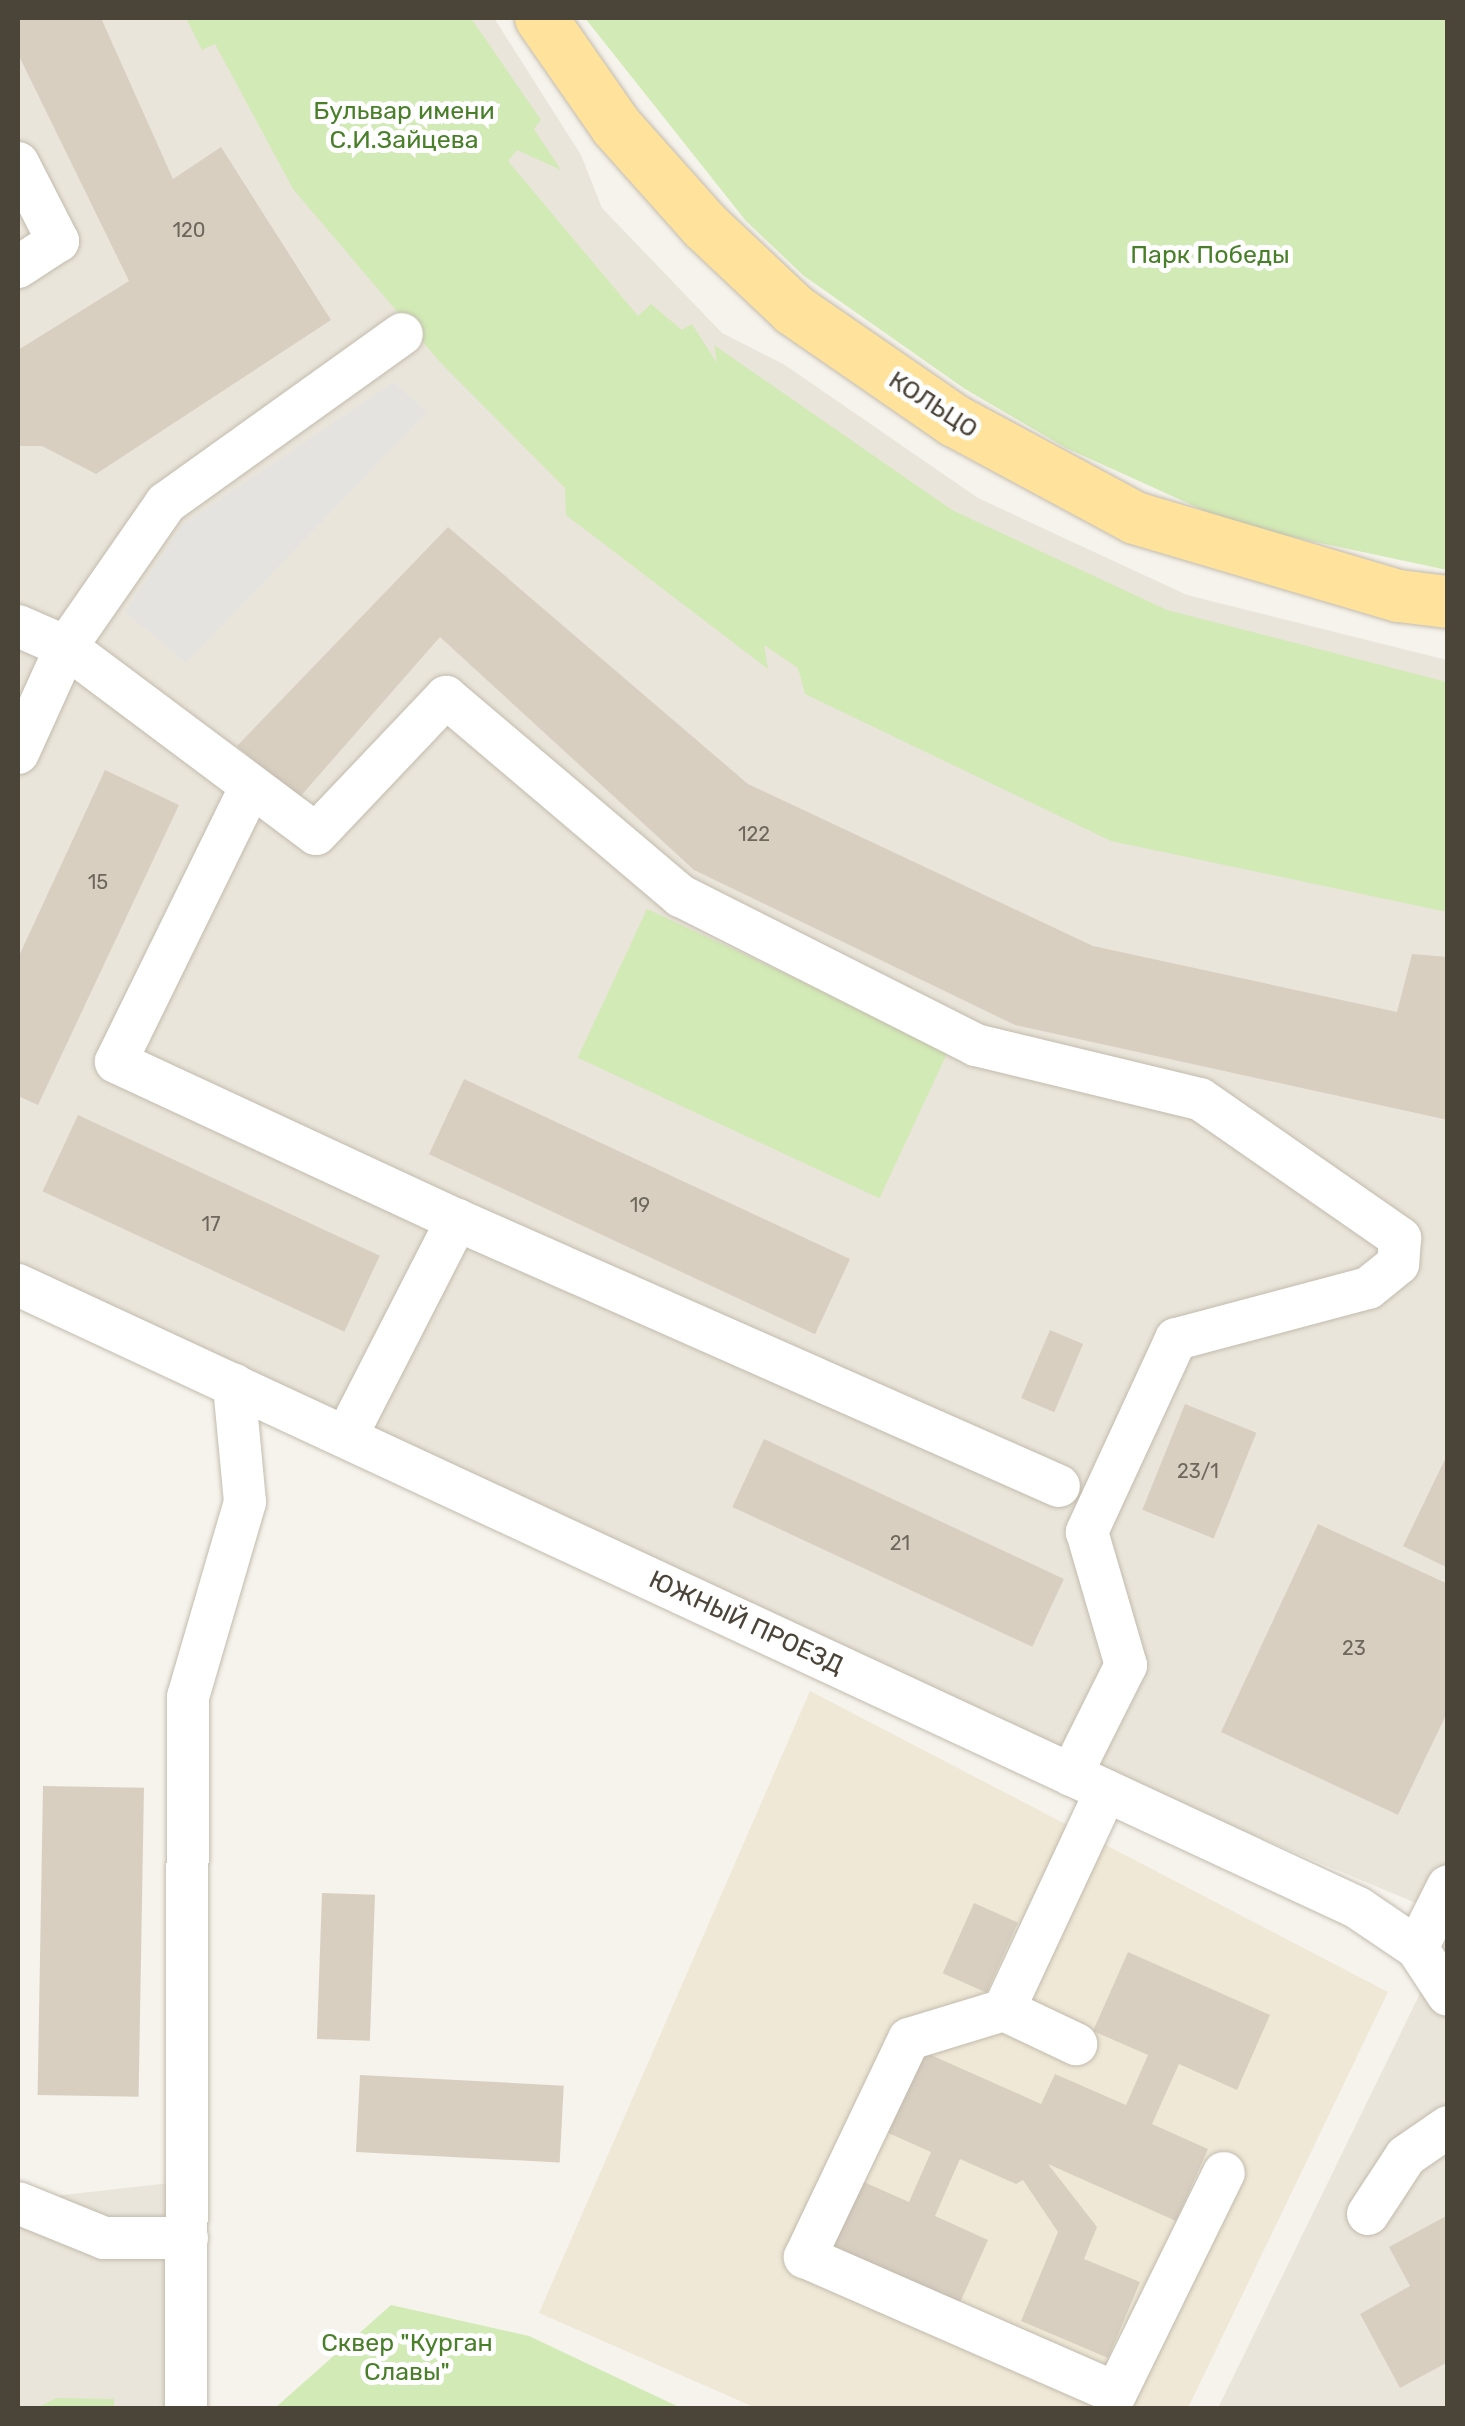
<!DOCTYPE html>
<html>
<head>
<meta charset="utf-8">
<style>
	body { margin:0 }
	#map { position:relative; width:1465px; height:2426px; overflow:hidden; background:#f6f3ec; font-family:Rubik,sans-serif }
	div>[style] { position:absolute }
	.residential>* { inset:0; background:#eae5da }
	.education>* { inset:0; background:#efe8d6 }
	.green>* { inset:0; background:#d2eab5; transform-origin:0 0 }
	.parking>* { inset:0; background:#e5e3e0 }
	.building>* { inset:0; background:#d8cfc1; transform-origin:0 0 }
	.roads { filter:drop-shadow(0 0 2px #c2bbae) drop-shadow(0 0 2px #c2bbae) }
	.minor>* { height:42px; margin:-21px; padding:0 21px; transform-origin:21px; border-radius:21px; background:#fff }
	.major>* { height:52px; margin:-26px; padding:0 26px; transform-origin:26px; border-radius:26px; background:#ffe39c }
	span { translate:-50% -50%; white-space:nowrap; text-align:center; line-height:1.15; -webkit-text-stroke:10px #fff; paint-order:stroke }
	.number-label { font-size:20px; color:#6e675b }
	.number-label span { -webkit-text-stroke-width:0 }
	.park-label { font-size:25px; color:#4a7f2a }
	.street-label { font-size:25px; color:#4b4439 }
	.frame { position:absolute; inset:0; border:20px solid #4b4439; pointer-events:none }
</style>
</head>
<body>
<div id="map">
	<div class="residential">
		<i style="clip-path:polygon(18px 18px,494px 18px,581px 155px,602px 208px,722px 333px,785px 365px,978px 498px,1187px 595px,1447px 660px,1447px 1916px,1036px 1744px,18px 1262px)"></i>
		<i style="clip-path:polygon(1447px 1938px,1447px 2408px,1218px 2408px)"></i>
		<i style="clip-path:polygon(197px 2180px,185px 2408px,18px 2408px,18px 2200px)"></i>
	</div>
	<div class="education">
		<i style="clip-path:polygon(810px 1691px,1388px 1992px,1188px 2408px,756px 2408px,539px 2313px)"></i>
	</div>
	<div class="green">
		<i style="clip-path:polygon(186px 18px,471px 18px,541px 120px,534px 129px,561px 170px,517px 150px,508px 161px,638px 316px,651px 304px,682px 330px,692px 324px,717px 363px,714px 345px,952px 510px,1167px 610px,1447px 682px,1447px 912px,1111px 841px,805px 694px,798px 668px,764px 645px,768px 669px,566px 515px,565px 488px,439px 361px,293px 189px,215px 44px,202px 50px)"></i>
		<i style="clip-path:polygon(585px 18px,1447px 18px,1447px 570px,1236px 525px,1066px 448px,965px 389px,804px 276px,746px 221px)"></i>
		<i style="left:647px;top:909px;width:333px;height:164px;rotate:25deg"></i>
		<i style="clip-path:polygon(391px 2305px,529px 2336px,681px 2408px,275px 2408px)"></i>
		<i style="clip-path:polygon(56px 2398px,114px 2399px,114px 2408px,37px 2408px)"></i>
	</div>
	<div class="parking">
		<i style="clip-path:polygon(394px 382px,427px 412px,186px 663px,125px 612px,183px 524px)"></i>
	</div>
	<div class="building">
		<i style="clip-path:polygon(18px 18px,101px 18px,173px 179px,221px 147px,331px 320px,96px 474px,42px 446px,18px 446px,18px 350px,129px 281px,18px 54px)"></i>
		<i style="clip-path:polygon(448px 527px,748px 784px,1093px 946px,1397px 1012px,1412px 954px,1448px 957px,1448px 1120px,1015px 1025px,694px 870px,440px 637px,299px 798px,237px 746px)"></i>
		<i style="clip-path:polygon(105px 770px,179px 805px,38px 1105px,18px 1096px,18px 958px)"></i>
		<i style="left:464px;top:1079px;width:426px;height:83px;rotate:25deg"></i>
		<i style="left:78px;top:1115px;width:333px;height:84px;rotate:25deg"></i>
		<i style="left:1050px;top:1330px;width:36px;height:74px;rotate:23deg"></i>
		<i style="left:1185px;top:1404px;width:77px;height:114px;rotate:22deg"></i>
		<i style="left:764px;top:1439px;width:331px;height:75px;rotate:25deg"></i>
		<i style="clip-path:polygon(1448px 1453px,1448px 1568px,1403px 1546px)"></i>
		<i style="clip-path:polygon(1318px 1524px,1448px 1584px,1448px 1711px,1398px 1815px,1221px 1732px)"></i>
		<i style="left:43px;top:1786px;width:101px;height:309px;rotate:1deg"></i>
		<i style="left:322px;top:1893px;width:53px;height:146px;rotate:2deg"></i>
		<i style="left:974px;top:1903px;width:48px;height:77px;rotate:24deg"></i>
		<i style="clip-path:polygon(1128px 1952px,1270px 2015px,1237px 2090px,1179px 2064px,1152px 2124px,1208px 2149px,1176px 2221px,1048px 2164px,1097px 2227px,1084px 2259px,1140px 2282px,1108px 2358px,1021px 2321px,1058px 2232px,1023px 2180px,1016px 2184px,960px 2159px,935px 2216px,988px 2240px,954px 2316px,822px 2257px,857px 2179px,909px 2202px,931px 2152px,877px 2128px,913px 2047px,1041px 2104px,1055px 2074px,1126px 2105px,1148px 2055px,1093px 2031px)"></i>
		<i style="left:360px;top:2075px;width:204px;height:77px;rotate:3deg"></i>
		<i style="clip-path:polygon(1448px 2215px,1448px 2362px,1400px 2388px,1360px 2314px,1410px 2286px,1389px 2247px)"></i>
	</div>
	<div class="roads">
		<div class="minor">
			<i style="left:18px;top:163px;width:88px;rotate:62.9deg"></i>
			<i style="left:58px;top:241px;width:48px;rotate:147deg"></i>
			<i style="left:18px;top:626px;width:52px;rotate:23.6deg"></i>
			<i style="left:66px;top:647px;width:312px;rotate:36.8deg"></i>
			<i style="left:316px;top:834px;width:189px;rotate:-46.5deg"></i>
			<i style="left:446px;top:697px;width:308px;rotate:40.3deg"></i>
			<i style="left:681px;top:896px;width:330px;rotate:26.8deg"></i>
			<i style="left:976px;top:1045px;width:230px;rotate:13.6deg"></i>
			<i style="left:1200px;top:1099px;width:244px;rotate:34.8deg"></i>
			<i style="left:1400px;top:1238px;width:26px;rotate:94deg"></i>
			<i style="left:1398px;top:1264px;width:38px;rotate:141deg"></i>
			<i style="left:1368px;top:1288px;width:199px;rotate:165.1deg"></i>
			<i style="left:1176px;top:1339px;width:213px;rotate:114.8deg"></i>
			<i style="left:1087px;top:1532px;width:139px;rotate:73.7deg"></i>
			<i style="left:1126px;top:1665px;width:123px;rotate:116.6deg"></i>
			<i style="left:18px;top:753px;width:116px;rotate:-65.6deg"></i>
			<i style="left:66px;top:647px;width:175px;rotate:-55.2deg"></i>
			<i style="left:166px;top:503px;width:290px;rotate:-35.6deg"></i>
			<i style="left:251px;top:786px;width:307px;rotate:116.1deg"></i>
			<i style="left:116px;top:1062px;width:376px;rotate:24.9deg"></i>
			<i style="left:18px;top:1285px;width:1478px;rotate:24.93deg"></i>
			<i style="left:1358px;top:1908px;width:71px;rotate:34.1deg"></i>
			<i style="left:1417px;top:1948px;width:56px;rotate:56.6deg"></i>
			<i style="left:346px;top:1437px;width:244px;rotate:-62.9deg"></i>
			<i style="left:457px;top:1220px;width:658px;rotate:23.84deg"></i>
			<i style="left:1106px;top:1791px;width:242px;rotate:115deg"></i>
			<i style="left:1004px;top:2010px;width:99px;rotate:163deg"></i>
			<i style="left:909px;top:2039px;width:242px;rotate:115.5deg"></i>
			<i style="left:805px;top:2257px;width:339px;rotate:23.6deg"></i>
			<i style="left:1116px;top:2393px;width:245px;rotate:-63.9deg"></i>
			<i style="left:1417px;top:1948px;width:69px;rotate:-63.4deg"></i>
			<i style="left:1004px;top:2010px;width:80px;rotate:25.3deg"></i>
			<i style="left:18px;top:2203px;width:93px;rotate:22.1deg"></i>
			<i style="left:104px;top:2238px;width:83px"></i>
			<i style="left:1368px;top:2214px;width:69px;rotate:-56.8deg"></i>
			<i style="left:1406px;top:2156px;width:51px;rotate:-34.6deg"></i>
			<i style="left:186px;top:2408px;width:711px;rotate:-89.84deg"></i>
			<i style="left:188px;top:1697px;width:203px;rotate:-73.7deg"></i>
			<i style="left:245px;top:1502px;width:118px;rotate:-95.4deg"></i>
		</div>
		<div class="major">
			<i style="left:541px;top:18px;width:131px;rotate:55.2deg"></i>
			<i style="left:616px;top:126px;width:134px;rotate:48.3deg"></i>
			<i style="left:705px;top:226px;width:122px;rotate:43.3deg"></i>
			<i style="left:794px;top:310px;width:196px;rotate:34.6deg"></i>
			<i style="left:955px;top:421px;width:204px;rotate:28.3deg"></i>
			<i style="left:1135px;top:518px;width:275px;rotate:16.5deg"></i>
			<i style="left:1399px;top:596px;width:49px;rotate:7deg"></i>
		</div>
	</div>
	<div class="number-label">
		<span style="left:189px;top:230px">120</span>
		<span style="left:754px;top:834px">122</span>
		<span style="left:98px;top:882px">15</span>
		<span style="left:640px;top:1205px">19</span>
		<span style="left:211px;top:1224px">17</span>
		<span style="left:1198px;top:1471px">23/1</span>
		<span style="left:900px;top:1543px">21</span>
		<span style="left:1354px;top:1648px">23</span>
	</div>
	<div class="park-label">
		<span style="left:404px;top:126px">Бульвар имени<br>С.И.Зайцева</span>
		<span style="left:1210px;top:255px">Парк Победы</span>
		<span style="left:407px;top:2358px">Сквер "Курган<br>Славы"</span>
	</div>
	<div class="street-label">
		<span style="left:933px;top:405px;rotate:33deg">КОЛЬЦО</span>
		<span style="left:746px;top:1623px;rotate:25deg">ЮЖНЫЙ ПРОЕЗД</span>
	</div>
	<div class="frame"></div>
</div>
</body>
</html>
